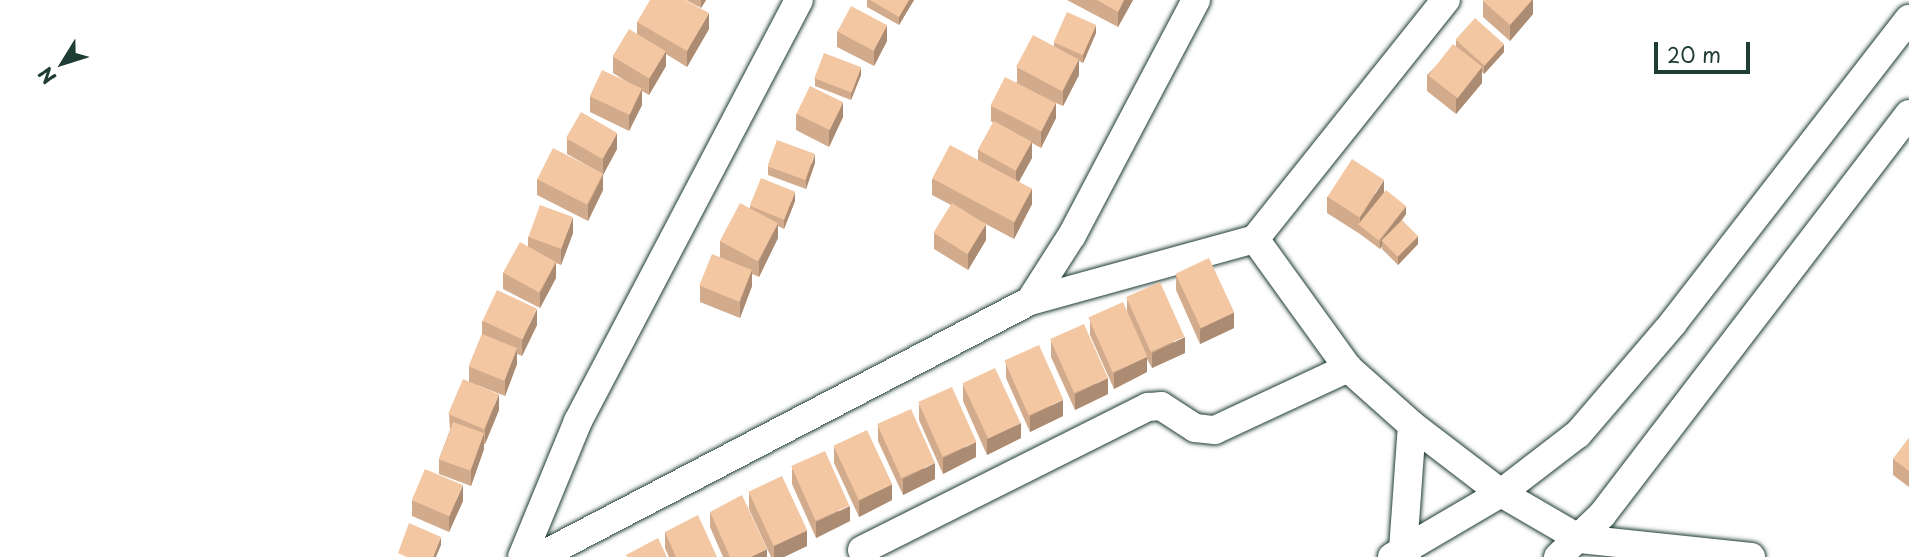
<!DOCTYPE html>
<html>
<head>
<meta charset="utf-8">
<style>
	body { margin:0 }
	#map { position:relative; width:1909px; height:557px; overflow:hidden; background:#fff; font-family:"Playpen Sans",sans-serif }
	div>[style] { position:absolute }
	.roads { filter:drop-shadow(0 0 2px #1f3d34) drop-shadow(0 0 2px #1f3d34) }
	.street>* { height:28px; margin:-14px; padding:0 14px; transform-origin:14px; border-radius:14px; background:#fff }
	.wall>* { inset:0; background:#d2ab8c }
	.shaded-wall>* { inset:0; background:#ab8b72 }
	.building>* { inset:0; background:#f4c7a3; transform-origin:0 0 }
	span { translate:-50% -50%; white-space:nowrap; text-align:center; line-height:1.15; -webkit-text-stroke:6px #fff; paint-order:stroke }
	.north { position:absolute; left:28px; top:28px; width:70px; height:70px; -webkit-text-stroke:5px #fff; paint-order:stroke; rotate:232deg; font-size:19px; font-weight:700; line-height:28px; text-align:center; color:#1f3d34 }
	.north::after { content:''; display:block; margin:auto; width:24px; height:32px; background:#1f3d34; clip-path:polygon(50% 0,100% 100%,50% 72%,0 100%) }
	.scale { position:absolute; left:1654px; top:42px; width:96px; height:32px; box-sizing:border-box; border:4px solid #1f3d34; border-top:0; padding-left:9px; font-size:21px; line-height:24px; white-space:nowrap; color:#1f3d34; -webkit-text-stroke:5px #fff; paint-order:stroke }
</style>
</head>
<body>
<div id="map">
	<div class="roads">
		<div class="street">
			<i style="left:1196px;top:0;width:266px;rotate:117.8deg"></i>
			<i style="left:1072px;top:235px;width:78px;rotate:122.5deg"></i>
			<i style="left:1030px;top:301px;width:233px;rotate:-15.4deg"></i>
			<i style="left:1255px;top:239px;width:306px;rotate:-51.4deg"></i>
			<i style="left:1255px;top:239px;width:159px;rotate:54.2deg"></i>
			<i style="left:1348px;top:368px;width:86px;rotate:41.7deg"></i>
			<i style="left:1412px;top:425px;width:112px;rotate:37.4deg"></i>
			<i style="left:1501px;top:493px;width:91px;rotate:30.2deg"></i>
			<i style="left:1580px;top:539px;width:172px;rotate:6deg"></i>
			<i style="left:862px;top:550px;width:320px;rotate:-26.6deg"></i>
			<i style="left:1148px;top:407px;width:13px;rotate:-4deg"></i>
			<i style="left:1161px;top:406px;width:40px;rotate:32.9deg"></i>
			<i style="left:1195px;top:428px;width:20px;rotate:6deg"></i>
			<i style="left:1215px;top:430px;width:147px;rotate:-25deg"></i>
			<i style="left:522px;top:557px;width:147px;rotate:-67.6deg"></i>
			<i style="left:578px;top:421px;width:475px;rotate:-62.3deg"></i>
			<i style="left:539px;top:557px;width:554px;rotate:-27.54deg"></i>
			<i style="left:1392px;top:557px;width:126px;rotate:-30.4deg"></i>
			<i style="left:1501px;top:493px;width:97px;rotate:-37.5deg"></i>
			<i style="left:1578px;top:434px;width:146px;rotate:-49.4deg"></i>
			<i style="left:1673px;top:323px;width:385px;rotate:-52.2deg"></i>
			<i style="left:1407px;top:557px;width:8px;rotate:-120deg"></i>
			<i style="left:1403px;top:550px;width:125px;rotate:-85.9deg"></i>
			<i style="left:1558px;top:557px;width:61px;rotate:-43.7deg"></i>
			<i style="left:1602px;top:515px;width:505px;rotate:-52.56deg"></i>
		</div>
	</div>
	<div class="wall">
		<i style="clip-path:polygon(686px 0,706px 0,701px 8px)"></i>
		<i style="clip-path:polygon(867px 0,914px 0,899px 25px,867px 7px)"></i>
		<i style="clip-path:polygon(1067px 0,1133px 0,1118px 27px)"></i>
		<i style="clip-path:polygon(1533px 0,1533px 14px,1510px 41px,1483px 17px,1483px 1px)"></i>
		<i style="clip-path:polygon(637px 22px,709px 29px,687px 67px,666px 54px,666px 66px,649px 95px,642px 91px,642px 105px,629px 131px,590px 112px,590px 96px,627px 82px,613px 73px,613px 57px,637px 34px)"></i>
		<i style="clip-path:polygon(837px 31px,887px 41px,874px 66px,837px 47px)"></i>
		<i style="clip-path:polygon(1096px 33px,1083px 63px,1079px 61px,1079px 75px,1063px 106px,1056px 103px,1056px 118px,1041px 148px,1032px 143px,1032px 158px,1019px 181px,1032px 204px,1014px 239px,982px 222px,986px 240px,968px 270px,934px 249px,934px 233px,951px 205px,932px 195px,932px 179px,978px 160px,978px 150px,993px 123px,991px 121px,991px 106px,1017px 82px,1017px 67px,1054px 46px,1054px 42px)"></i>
		<i style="clip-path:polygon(1456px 40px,1504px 52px,1484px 74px,1482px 72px,1482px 83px,1456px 114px,1427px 91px,1427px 75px,1456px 46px)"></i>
		<i style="clip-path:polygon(861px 75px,851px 100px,815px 86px,815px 78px)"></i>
		<i style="clip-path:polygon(796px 114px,843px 117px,829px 147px,796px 130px)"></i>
		<i style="clip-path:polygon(567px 139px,617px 149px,603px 175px,603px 190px,588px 221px,537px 195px,537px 179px,597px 171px,567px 154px)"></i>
		<i style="clip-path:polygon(815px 163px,806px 189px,768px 175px,768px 166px)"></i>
		<i style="clip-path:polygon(1384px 193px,1406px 214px,1400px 223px,1418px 244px,1398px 265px,1382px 249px,1382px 246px,1380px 249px,1360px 234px,1327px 213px,1327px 197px)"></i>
		<i style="clip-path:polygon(795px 201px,784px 229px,778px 226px,778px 238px,759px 277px,752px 274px,752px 286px,740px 318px,700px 302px,700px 286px,720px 257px,720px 241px,750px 208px,750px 206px)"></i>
		<i style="clip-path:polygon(573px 233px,561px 265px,556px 263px,556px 278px,540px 308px,503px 289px,503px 273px,528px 247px,528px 237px)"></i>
		<i style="clip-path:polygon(1176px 275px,1234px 328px,1200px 344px,1176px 290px)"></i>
		<i style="clip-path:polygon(1127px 299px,1185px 353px,1152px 368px,1147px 359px,1147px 372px,1114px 389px,1090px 335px,1090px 320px,1127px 312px)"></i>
		<i style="clip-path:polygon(482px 321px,537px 325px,522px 356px,517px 354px,517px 364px,505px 396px,477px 385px,499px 410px,485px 444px,484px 444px,484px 449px,471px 486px,439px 474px,439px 459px,450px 430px,449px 414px,469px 382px,469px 366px,482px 334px)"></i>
		<i style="clip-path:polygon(1051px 341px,1108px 394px,1075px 410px,1051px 357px)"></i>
		<i style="clip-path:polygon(1006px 363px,1063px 416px,1030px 432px,1006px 378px)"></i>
		<i style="clip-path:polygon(963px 385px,1021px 438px,987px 455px,963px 401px)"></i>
		<i style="clip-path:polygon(919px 404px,976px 457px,943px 474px,919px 420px)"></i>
		<i style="clip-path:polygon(878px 425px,935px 479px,903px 495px,878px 441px)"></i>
		<i style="clip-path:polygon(1909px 438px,1909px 487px,1893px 475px,1893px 459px)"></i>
		<i style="clip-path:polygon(834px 447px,892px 500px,859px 517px,834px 463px)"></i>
		<i style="clip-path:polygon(792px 468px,850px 521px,816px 538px,792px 484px)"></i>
		<i style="clip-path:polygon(749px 493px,807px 546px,784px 557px,771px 557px,749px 509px)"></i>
		<i style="clip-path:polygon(412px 500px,463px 501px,449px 532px,412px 516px)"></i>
		<i style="clip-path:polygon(710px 512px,767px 557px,723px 557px,710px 527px)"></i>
		<i style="clip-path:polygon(665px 532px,717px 557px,669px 557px,665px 548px)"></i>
	</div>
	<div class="shaded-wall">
		<i style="clip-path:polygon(701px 0,706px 0,701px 8px)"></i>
		<i style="clip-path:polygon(909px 0,914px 0,899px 25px,899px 17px)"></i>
		<i style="clip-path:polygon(1124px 0,1133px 0,1118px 27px,1118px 12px)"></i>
		<i style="clip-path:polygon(1532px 0,1533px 0,1533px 14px,1510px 41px,1510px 25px)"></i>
		<i style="clip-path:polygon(709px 13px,709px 29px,687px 67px,687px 51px)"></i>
		<i style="clip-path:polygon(887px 25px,887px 41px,874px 66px,874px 50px)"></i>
		<i style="clip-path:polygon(1096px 25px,1096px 33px,1083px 63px,1083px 54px)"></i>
		<i style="clip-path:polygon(1504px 44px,1504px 52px,1484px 74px,1484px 65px)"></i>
		<i style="clip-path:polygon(666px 51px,666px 66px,649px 95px,649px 79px)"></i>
		<i style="clip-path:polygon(1079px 59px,1079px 75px,1063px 106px,1063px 91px)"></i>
		<i style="clip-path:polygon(861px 67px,861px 75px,851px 100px,851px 92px)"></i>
		<i style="clip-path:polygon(1482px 67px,1482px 83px,1456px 114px,1456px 99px)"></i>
		<i style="clip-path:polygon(642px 89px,642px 105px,629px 131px,629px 115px)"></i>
		<i style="clip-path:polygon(843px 102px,843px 117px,829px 147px,829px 131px)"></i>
		<i style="clip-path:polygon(1056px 103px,1056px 118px,1041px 148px,1041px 132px)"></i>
		<i style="clip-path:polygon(617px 133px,617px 149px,603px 175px,603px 190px,588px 221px,588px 205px,603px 175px,603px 159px)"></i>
		<i style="clip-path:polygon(1032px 142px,1032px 158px,1016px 187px,1016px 171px)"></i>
		<i style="clip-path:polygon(815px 154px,815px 163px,806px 189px,806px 180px)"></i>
		<i style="clip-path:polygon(1384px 180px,1384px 196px,1360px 225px,1360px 218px)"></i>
		<i style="clip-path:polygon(1032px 188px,1032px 204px,1014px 239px,1014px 223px)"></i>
		<i style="clip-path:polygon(795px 192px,795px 201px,784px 229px,784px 220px)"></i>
		<i style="clip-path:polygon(1406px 206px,1406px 214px,1385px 243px,1382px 241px,1382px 246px,1380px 249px,1380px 241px)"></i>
		<i style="clip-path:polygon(573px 217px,573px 233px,561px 265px,561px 249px)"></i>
		<i style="clip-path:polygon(778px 223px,778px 238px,759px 277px,759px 261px)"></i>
		<i style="clip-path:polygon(986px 224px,986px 240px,968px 270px,968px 254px)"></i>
		<i style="clip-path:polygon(1418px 236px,1418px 244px,1398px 265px,1398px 256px)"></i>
		<i style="clip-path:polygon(556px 262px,556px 278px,540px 308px,540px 293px)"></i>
		<i style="clip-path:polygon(752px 270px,752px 286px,740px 318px,740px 302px)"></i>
		<i style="clip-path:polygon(537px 309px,537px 325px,522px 356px,522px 340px)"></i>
		<i style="clip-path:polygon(1234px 312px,1234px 328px,1200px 344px,1200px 329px)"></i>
		<i style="clip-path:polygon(1185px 337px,1185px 353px,1152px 368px,1152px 353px)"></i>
		<i style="clip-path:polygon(517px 348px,517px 364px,505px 396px,505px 380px)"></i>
		<i style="clip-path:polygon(1147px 357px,1147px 372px,1114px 389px,1114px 373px)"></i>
		<i style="clip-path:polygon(1108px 378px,1108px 394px,1075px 410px,1075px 394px)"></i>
		<i style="clip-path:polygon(499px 394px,499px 410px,485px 444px,485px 429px)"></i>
		<i style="clip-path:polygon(1063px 400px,1063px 416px,1030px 432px,1030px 416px)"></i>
		<i style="clip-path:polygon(1021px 423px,1021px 438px,987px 455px,987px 439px)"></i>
		<i style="clip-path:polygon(484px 433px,484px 449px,471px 486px,471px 470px)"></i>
		<i style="clip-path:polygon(976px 442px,976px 457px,943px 474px,943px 458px)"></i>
		<i style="clip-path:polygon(935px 463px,935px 479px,903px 495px,903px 479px)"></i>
		<i style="clip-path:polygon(892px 484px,892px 500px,859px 517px,859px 501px)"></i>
		<i style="clip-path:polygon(463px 485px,463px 501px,449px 532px,449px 517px)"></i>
		<i style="clip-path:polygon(850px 506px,850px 521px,816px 538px,816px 522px)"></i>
		<i style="clip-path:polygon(807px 530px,807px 546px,784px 557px,774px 557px,774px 546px)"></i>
		<i style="clip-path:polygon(441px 537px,441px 545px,436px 557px,433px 557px)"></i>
		<i style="clip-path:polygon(767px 549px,767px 557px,751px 557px)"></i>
	</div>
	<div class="building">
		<i style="clip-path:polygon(650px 0,685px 0,709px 13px,687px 51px,637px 22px)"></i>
		<i style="clip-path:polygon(870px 0,909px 0,899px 17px)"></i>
		<i style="clip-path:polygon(1097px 0,1124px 0,1118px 12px)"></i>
		<i style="clip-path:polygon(1483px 0,1532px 0,1510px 25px,1483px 1px)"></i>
		<i style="left:851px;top:6px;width:41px;height:29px;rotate:28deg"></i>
		<i style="left:1067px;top:12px;width:32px;height:33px;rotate:24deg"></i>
		<i style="left:1475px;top:18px;width:39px;height:29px;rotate:42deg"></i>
		<i style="left:629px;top:29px;width:43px;height:32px;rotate:31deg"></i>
		<i style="left:1033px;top:35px;width:52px;height:36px;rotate:28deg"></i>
		<i style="left:1453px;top:44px;width:37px;height:40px;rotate:38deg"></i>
		<i style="left:824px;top:53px;width:40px;height:27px;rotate:21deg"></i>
		<i style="left:602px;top:70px;width:44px;height:29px;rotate:25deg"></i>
		<i style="left:1005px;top:77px;width:57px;height:32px;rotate:27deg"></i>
		<i style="left:810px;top:86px;width:37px;height:31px;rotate:26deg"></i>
		<i style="left:581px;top:112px;width:42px;height:30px;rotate:30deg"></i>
		<i style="left:994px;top:121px;width:43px;height:33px;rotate:29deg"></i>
		<i style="left:777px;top:140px;width:40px;height:28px;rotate:20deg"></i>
		<i style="left:950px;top:145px;width:93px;height:38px;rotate:28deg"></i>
		<i style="left:553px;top:148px;width:56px;height:35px;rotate:27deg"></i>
		<i style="left:1352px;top:159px;width:38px;height:45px;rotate:33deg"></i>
		<i style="left:761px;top:178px;width:37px;height:30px;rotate:22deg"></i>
		<i style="left:1386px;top:190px;width:26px;height:44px;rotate:39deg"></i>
		<i style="left:740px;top:203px;width:43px;height:43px;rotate:28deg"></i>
		<i style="left:952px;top:203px;width:40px;height:35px;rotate:32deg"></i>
		<i style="left:540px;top:205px;width:35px;height:34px;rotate:20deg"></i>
		<i style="left:1402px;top:220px;width:23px;height:29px;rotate:45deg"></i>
		<i style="left:520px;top:242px;width:41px;height:35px;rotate:29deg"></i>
		<i style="left:712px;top:254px;width:43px;height:34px;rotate:22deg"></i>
		<i style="left:1209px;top:258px;width:60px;height:37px;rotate:65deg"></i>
		<i style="left:1160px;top:282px;width:60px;height:37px;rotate:66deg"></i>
		<i style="left:497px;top:290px;width:44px;height:34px;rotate:25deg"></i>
		<i style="left:1123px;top:302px;width:60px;height:38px;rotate:66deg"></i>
		<i style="left:1084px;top:324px;width:59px;height:37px;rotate:66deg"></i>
		<i style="left:482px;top:334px;width:38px;height:35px;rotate:22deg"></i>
		<i style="left:1039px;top:345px;width:60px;height:38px;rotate:66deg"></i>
		<i style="left:995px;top:368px;width:61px;height:36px;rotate:65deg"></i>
		<i style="left:463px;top:379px;width:39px;height:38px;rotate:23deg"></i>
		<i style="left:952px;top:387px;width:60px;height:37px;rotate:66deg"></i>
		<i style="left:911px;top:409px;width:59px;height:37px;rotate:66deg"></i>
		<i style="left:453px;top:422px;width:33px;height:40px;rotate:20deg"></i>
		<i style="left:867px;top:430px;width:60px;height:37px;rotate:65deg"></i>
		<i style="clip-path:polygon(1909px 438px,1909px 471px,1893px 459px)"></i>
		<i style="left:825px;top:451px;width:60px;height:37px;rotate:66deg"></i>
		<i style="left:425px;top:469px;width:41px;height:34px;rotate:23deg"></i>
		<i style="left:782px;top:476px;width:60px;height:37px;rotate:65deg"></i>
		<i style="clip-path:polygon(742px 495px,767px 549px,751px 557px,730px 557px,710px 512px)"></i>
		<i style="clip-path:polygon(698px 515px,717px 557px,676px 557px,665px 532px)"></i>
		<i style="clip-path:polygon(409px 523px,441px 537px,433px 557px,407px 557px,398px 553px)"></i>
		<i style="clip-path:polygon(658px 538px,667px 557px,627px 557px,626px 555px)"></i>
	</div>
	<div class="north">N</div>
	<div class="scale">20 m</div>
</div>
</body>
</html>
